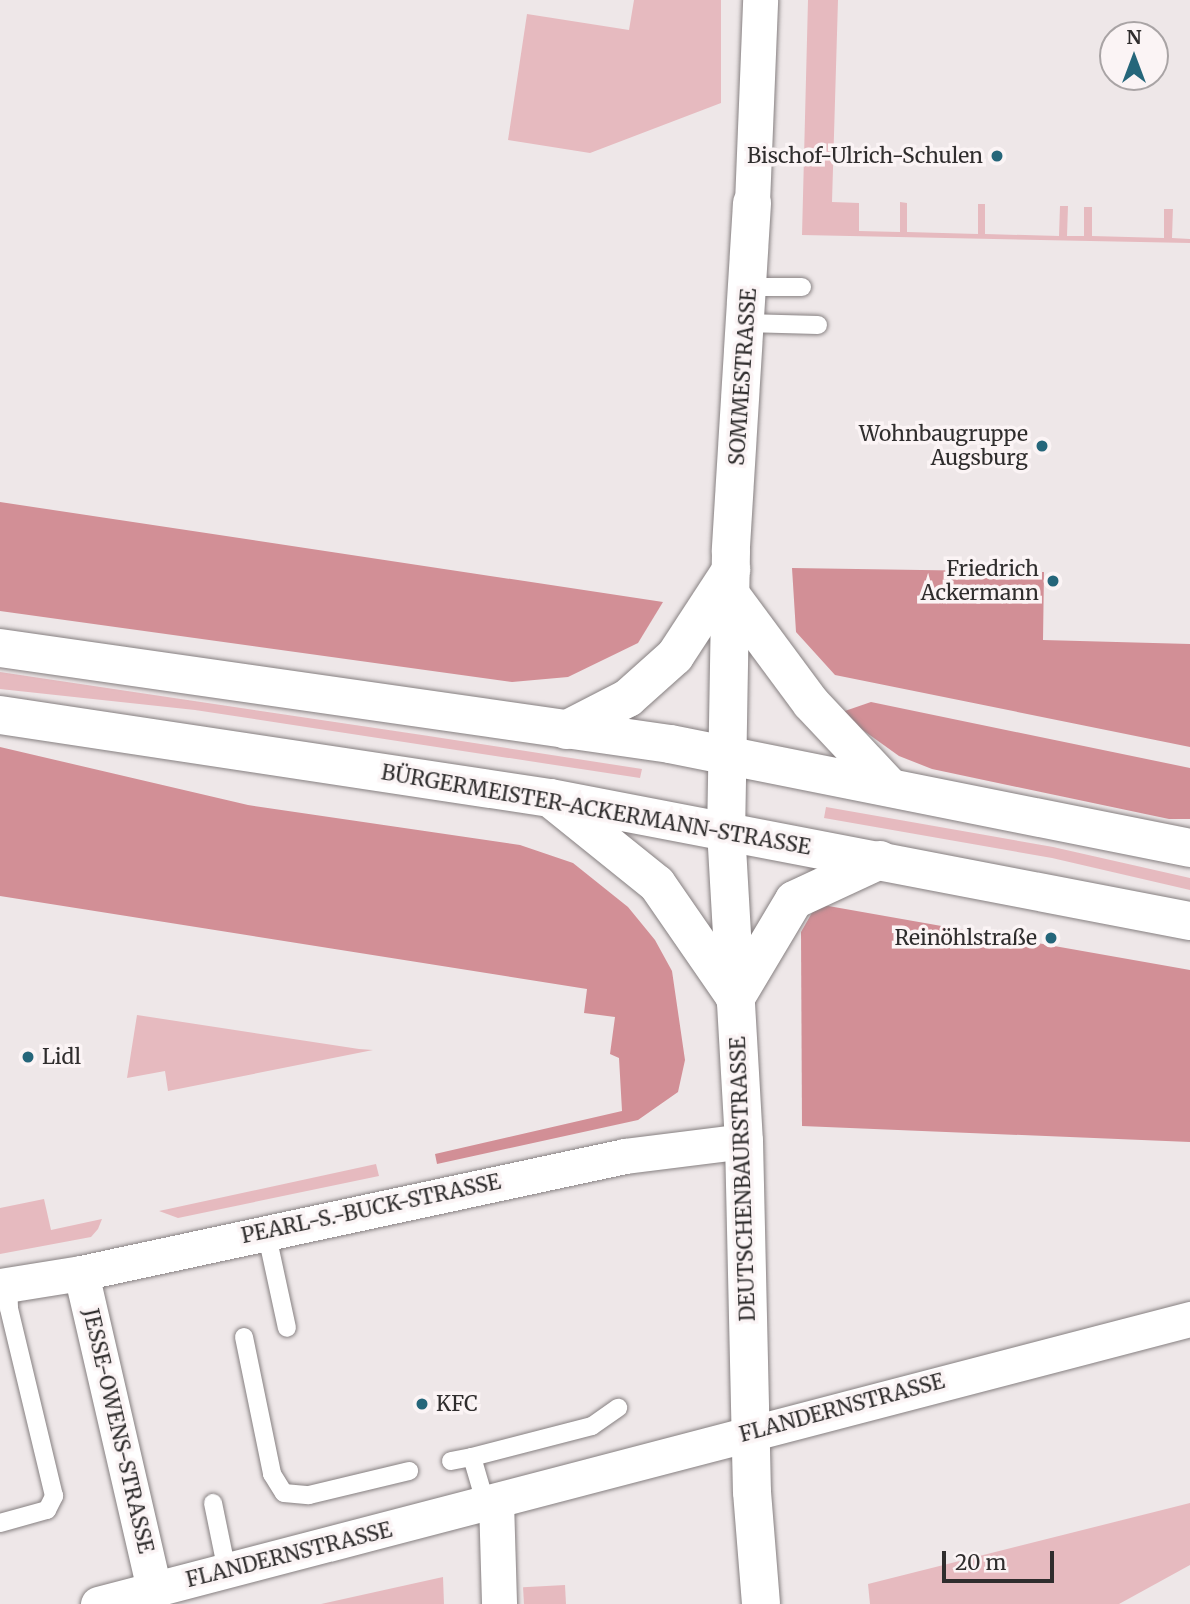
<!DOCTYPE html>
<html>
<head>
<meta charset="utf-8">
<style>
	body { margin:0 }
	#map { position:relative; width:1190px; height:1604px; overflow:hidden; background:#eee7e8; font-family:Merriweather,serif }
	div>[style] { position:absolute }
	.green>* { inset:0; background:#e6babf; transform-origin:0 0 }
	.forest>* { inset:0; background:#d28f96 }
	.roads { filter:drop-shadow(0 0 2px #868081) drop-shadow(0 0 2px #868081) }
	.service>* { height:18px; margin:-9px; padding:0 9px; transform-origin:9px; border-radius:9px; background:#fff }
	.minor>* { height:35px; margin:-17.5px; padding:0 17.5px; transform-origin:17.5px; border-radius:17.5px; background:#fff }
	.tertiary>* { height:38px; margin:-19px; padding:0 19px; transform-origin:19px; border-radius:19px; background:#fff }
	.secondary>* { height:38px; margin:-19px; padding:0 19px; transform-origin:19px; border-radius:19px; background:#fff }
	.dots>* { width:19px; height:19px; translate:-50% -50%; box-sizing:border-box; border:4px solid #fbf4f5; border-radius:50% }
	span { translate:-50% -50%; white-space:nowrap; text-align:center; line-height:1.15; -webkit-text-stroke:7px #fbf4f5; paint-order:stroke }
	.poi-label { font-size:21px; color:#2f2d2d }
	.right { translate:-100% -50%; text-align:right }
	.left { translate:0 -50%; text-align:left }
	.street-label { font-size:21px; color:#2f2d2d }
	.north { position:absolute; left:1099px; top:21px; width:70px; height:70px; box-sizing:border-box; background:#fbf4f5; border:2px solid #a9a4a5; border-radius:50%; rotate:0deg; font-size:19px; font-weight:700; line-height:28px; text-align:center; color:#2f2d2d }
	.north::after { content:''; display:block; margin:auto; width:24px; height:32px; background:#25667a; clip-path:polygon(50% 0,100% 100%,50% 72%,0 100%) }
	.scale { position:absolute; left:942px; top:1551px; width:112px; height:32px; box-sizing:border-box; border:4px solid #2f2d2d; border-top:0; padding-left:9px; font-size:21px; line-height:24px; white-space:nowrap; color:#2f2d2d; -webkit-text-stroke:5px #fbf4f5; paint-order:stroke }
</style>
</head>
<body>
<div id="map">
	<div class="green">
		<i style="clip-path:polygon(634px 0,721px 0,721px 103px,590px 153px,508px 140px,527px 14px,629px 30px)"></i>
		<i style="clip-path:polygon(808px 0,838px 0,832px 202px,859px 203px,859px 231px,900px 232px,900px 202px,907px 203px,907px 232px,978px 234px,978px 204px,985px 204px,985px 234px,1059px 236px,1060px 206px,1068px 206px,1067px 236px,1084px 236px,1084px 207px,1092px 207px,1092px 236px,1164px 238px,1164px 209px,1173px 209px,1172px 238px,1190px 239px,1190px 243px,802px 235px)"></i>
		<i style="clip-path:polygon(0 672px,422px 735px,642px 769px,640px 778px,195px 710px,0 689px)"></i>
		<i style="clip-path:polygon(826px 807px,1053px 847px,1190px 878px,1190px 890px,1052px 858px,824px 818px)"></i>
		<i style="clip-path:polygon(137px 1015px,359px 1049px,373px 1050px,168px 1091px,165px 1071px,127px 1078px)"></i>
		<i style="clip-path:polygon(376px 1164px,379px 1176px,178px 1218px,159px 1211px)"></i>
		<i style="clip-path:polygon(44px 1199px,51px 1230px,102px 1219px,98px 1229px,91px 1237px,0 1254px,0 1208px)"></i>
		<i style="clip-path:polygon(1190px 1503px,1190px 1565px,1119px 1604px,870px 1604px,868px 1584px)"></i>
		<i style="clip-path:polygon(443px 1577px,444px 1604px,321px 1604px)"></i>
		<i style="left:565px;top:1585px;width:19px;height:42px;rotate:87deg"></i>
	</div>
	<div class="forest">
		<i style="clip-path:polygon(0 502px,663px 602px,638px 643px,568px 677px,512px 682px,0 611px)"></i>
		<i style="clip-path:polygon(792px 568px,1044px 572px,1043px 640px,1190px 644px,1190px 747px,835px 675px,796px 632px)"></i>
		<i style="clip-path:polygon(871px 702px,1190px 768px,1190px 819px,1169px 819px,932px 769px,899px 756px,839px 713px)"></i>
		<i style="clip-path:polygon(0 747px,248px 805px,520px 845px,573px 863px,628px 907px,655px 940px,672px 971px,685px 1060px,678px 1092px,638px 1120px,437px 1164px,435px 1154px,622px 1111px,619px 1058px,610px 1054px,615px 1017px,584px 1013px,587px 989px,0 896px)"></i>
		<i style="clip-path:polygon(817px 904px,1190px 970px,1190px 1142px,802px 1126px,801px 932px)"></i>
	</div>
	<div class="roads">
		<div class="service">
			<i style="left:749px;top:287px;width:53px"></i>
			<i style="left:745px;top:323px;width:73px;rotate:1.6deg"></i>
			<i style="left:266px;top:1231px;width:99px;rotate:77.8deg"></i>
			<i style="left:244px;top:1337px;width:140px;rotate:78.4deg"></i>
			<i style="left:272px;top:1474px;width:22px;rotate:58deg"></i>
			<i style="left:284px;top:1493px;width:25px;rotate:5deg"></i>
			<i style="left:309px;top:1495px;width:103px;rotate:-13.5deg"></i>
			<i style="left:451px;top:1461px;width:21px;rotate:-11deg"></i>
			<i style="left:213px;top:1503px;width:69px;rotate:78.4deg"></i>
			<i style="left:486px;top:1505px;width:50px;rotate:-106.3deg"></i>
			<i style="left:472px;top:1457px;width:124px;rotate:-14.5deg"></i>
			<i style="left:592px;top:1426px;width:32px;rotate:-35deg"></i>
			<i style="left:0;top:1523px;width:49px;rotate:-15.5deg"></i>
			<i style="left:47px;top:1510px;width:16px;rotate:-63deg"></i>
			<i style="left:54px;top:1496px;width:193px;rotate:-103.5deg"></i>
			<i style="left:9px;top:1308px;width:23px;rotate:-92deg"></i>
		</div>
		<div class="minor">
			<i style="left:752px;top:203px;width:203px;rotate:-87.7deg"></i>
			<i style="left:81px;top:1273px;width:325px;rotate:77deg"></i>
			<i style="left:0;top:1286px;width:82px;rotate:-9.1deg"></i>
			<i style="left:81px;top:1273px;width:556px;rotate:-12.14deg"></i>
			<i style="left:625px;top:1156px;width:120px;rotate:-7.2deg"></i>
			<i style="left:496px;top:1501px;width:103px;rotate:88.3deg"></i>
			<i style="left:98px;top:1604px;width:1129px;rotate:-14.63deg"></i>
		</div>
		<div class="tertiary">
			<i style="left:752px;top:203px;width:349px;rotate:93.5deg"></i>
			<i style="left:731px;top:551px;width:279px;rotate:91deg"></i>
			<i style="left:726px;top:830px;width:312px;rotate:86.7deg"></i>
			<i style="left:744px;top:1141px;width:351px;rotate:88.7deg"></i>
			<i style="left:752px;top:1492px;width:112px;rotate:85.4deg"></i>
			<i style="left:731px;top:595px;width:134px;rotate:53.5deg"></i>
			<i style="left:811px;top:703px;width:111px;rotate:46.8deg"></i>
			<i style="left:566px;top:730px;width:70px;rotate:-27.3deg"></i>
			<i style="left:628px;top:698px;width:63px;rotate:-41.8deg"></i>
			<i style="left:675px;top:656px;width:103px;rotate:-56.9deg"></i>
			<i style="left:550px;top:798px;width:137px;rotate:38.8deg"></i>
			<i style="left:657px;top:884px;width:134px;rotate:55.4deg"></i>
			<i style="left:735px;top:999px;width:115px;rotate:-59.2deg"></i>
			<i style="left:794px;top:900px;width:95px;rotate:-24.9deg"></i>
		</div>
		<div class="secondary">
			<i style="left:0;top:648px;width:677px;rotate:8.15deg"></i>
			<i style="left:670px;top:744px;width:530px;rotate:11.31deg"></i>
			<i style="left:0;top:715px;width:556px;rotate:8.58deg"></i>
			<i style="left:550px;top:798px;width:652px;rotate:10.88deg"></i>
		</div>
	</div>
	<div class="dots">
		<i style="left:997px;top:156px;background:#25667a"></i>
		<i style="left:1042px;top:446px;background:#25667a"></i>
		<i style="left:1053px;top:581px;background:#25667a"></i>
		<i style="left:1051px;top:938px;background:#25667a"></i>
		<i style="left:28px;top:1057px;background:#25667a"></i>
		<i style="left:422px;top:1404px;background:#25667a"></i>
	</div>
	<div class="poi-label">
		<span class="right" style="left:983px;top:156px">Bischof-Ulrich-Schulen</span>
		<span class="right" style="left:1028px;top:446px">Wohnbaugruppe<br>Augsburg</span>
		<span class="right" style="left:1039px;top:581px">Friedrich<br>Ackermann</span>
		<span class="right" style="left:1037px;top:938px">Reinöhlstraße</span>
		<span class="left" style="left:42px;top:1057px">Lidl</span>
		<span class="left" style="left:436px;top:1404px">KFC</span>
	</div>
	<div class="street-label">
		<span style="left:743px;top:377px;rotate:-86deg">SOMMESTRASSE</span>
		<span style="left:596px;top:810px;rotate:10deg">BÜRGERMEISTER-ACKERMANN-STRASSE</span>
		<span style="left:743px;top:1179px;rotate:-92deg">DEUTSCHENBAURSTRASSE</span>
		<span style="left:371px;top:1209px;rotate:-12deg">PEARL-S.-BUCK-STRASSE</span>
		<span style="left:842px;top:1408px;rotate:-15deg">FLANDERNSTRASSE</span>
		<span style="left:118px;top:1431px;rotate:77deg">JESSE-OWENS-STRASSE</span>
		<span style="left:289px;top:1555px;rotate:-14deg">FLANDERNSTRASSE</span>
	</div>
	<div class="north">N</div>
	<div class="scale">20 m</div>
</div>
</body>
</html>
